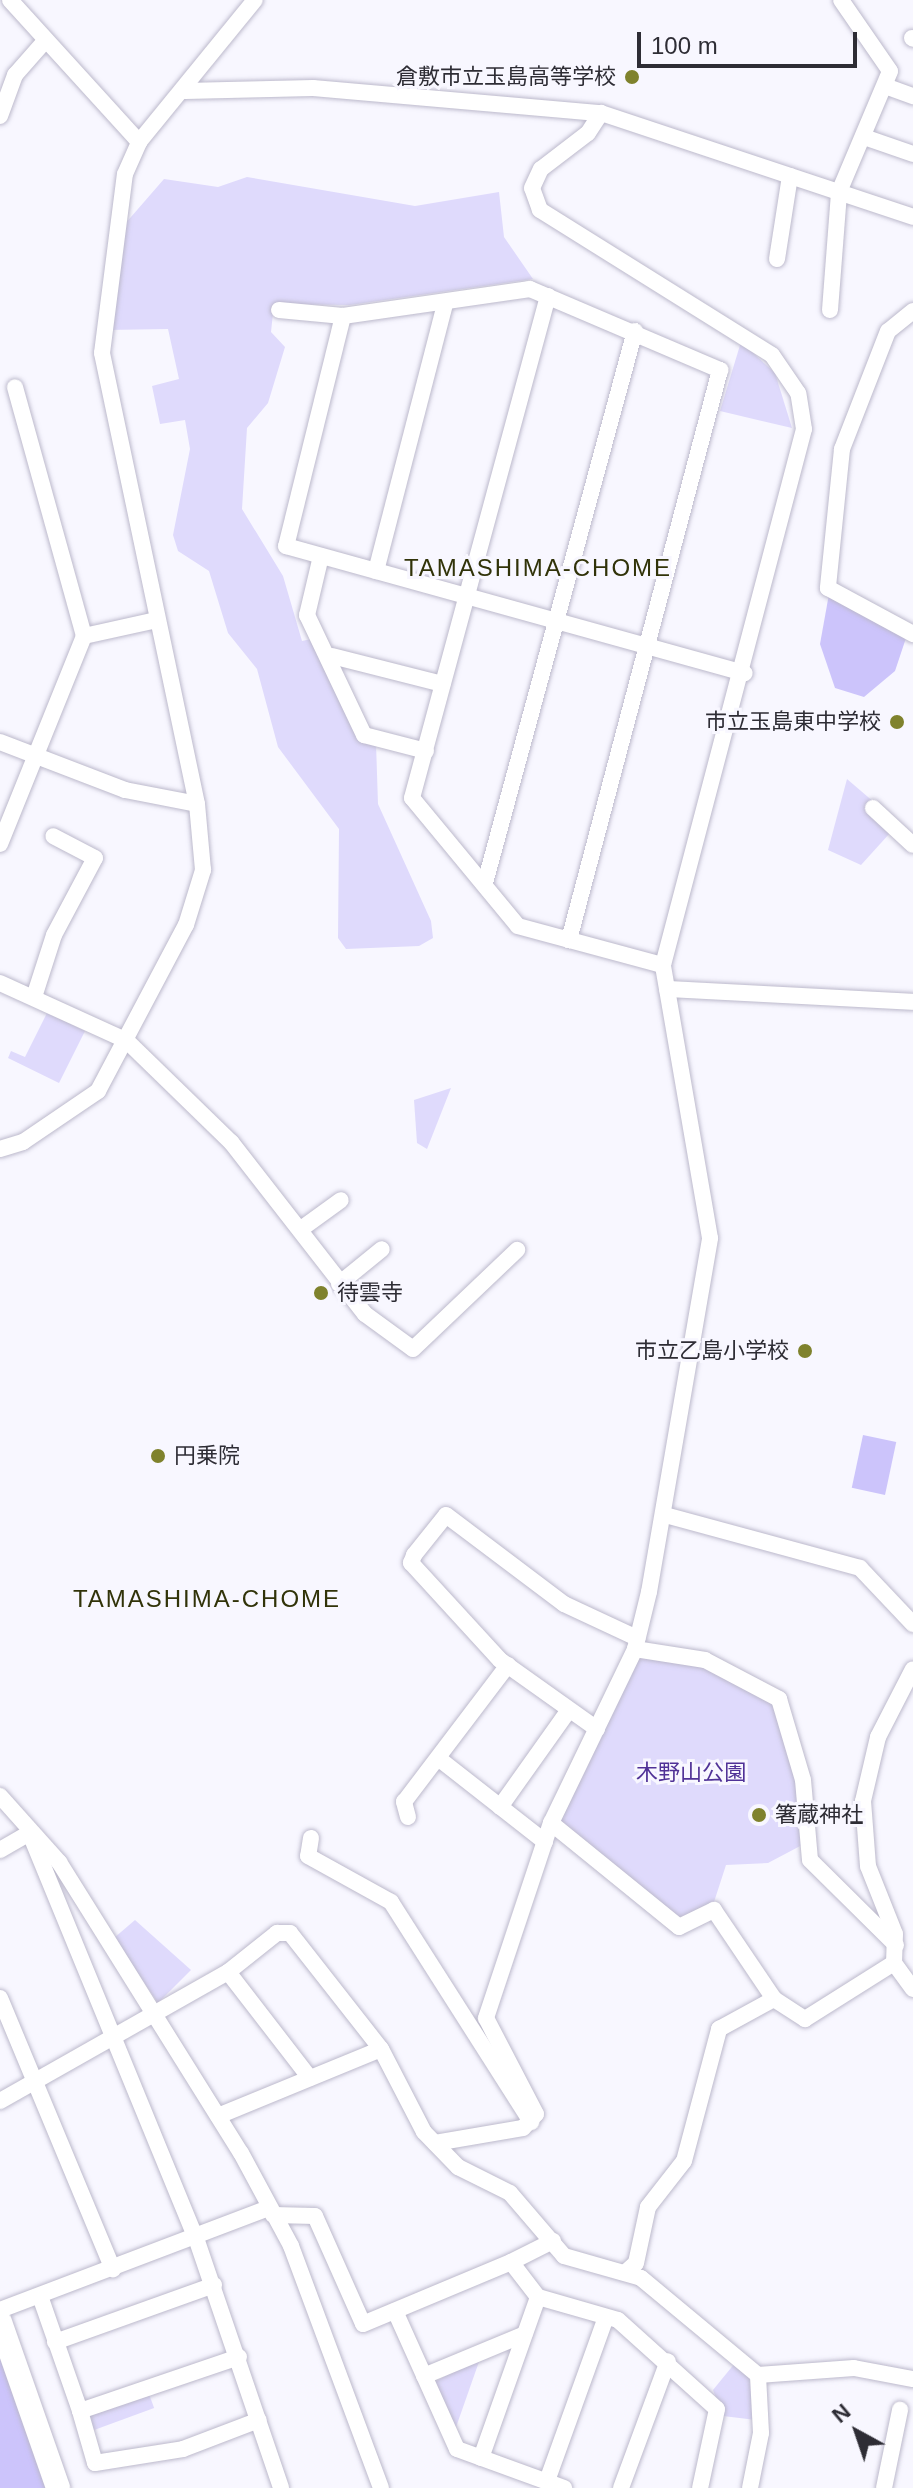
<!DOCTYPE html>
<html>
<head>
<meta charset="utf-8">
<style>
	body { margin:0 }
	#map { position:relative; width:913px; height:2488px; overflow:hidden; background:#f8f7ff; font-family:Arial,"Noto Sans JP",sans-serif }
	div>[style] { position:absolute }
	.green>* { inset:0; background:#dfdafc; transform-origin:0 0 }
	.water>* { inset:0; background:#ccc4fb; transform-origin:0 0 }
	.roads { filter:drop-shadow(0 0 2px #bcb9cc) drop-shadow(0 0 2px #bcb9cc) }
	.minor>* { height:16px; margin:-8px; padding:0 8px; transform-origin:8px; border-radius:8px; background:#fff }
	.secondary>* { height:24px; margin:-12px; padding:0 12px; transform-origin:12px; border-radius:12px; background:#fff }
	.dots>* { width:22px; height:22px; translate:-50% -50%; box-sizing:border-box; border:4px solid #f8f7ff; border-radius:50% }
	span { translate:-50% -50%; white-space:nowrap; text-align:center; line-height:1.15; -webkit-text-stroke:6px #f8f7ff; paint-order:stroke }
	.poi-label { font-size:22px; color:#2e2d35 }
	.right { translate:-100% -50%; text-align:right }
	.left { translate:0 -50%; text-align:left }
	.park-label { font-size:22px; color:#503297 }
	.neighbourhood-label { font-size:24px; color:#313309; letter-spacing:2px }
	.north { position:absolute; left:817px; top:2392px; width:80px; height:80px; -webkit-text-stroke:6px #f8f7ff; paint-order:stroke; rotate:320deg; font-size:22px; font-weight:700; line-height:32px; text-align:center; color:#2e2d35 }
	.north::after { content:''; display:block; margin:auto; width:28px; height:36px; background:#2e2d35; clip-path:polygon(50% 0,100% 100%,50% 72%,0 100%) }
	.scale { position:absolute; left:637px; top:32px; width:220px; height:36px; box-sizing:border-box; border:4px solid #2e2d35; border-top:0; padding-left:10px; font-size:24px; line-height:28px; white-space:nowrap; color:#2e2d35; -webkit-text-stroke:6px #f8f7ff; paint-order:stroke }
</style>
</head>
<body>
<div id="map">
	<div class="green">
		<i style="clip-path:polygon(247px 177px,415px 206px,499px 192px,504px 237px,533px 279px,350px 305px,274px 304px,271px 332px,285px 347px,268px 403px,247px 428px,242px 509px,283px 576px,302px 641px,316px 638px,376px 743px,378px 804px,431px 921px,433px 938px,419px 946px,346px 949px,338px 938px,339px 829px,278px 747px,257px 669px,228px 633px,209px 571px,178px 551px,173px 535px,190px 449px,185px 420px,160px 424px,152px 386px,179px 379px,168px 329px,107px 330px,111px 240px,164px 179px,218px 187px)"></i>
		<i style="clip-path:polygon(741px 342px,775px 373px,792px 428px,720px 411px)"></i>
		<i style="clip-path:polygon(847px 779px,875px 803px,890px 833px,861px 865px,828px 850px)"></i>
		<i style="clip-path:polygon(47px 1013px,85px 1031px,59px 1083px,8px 1058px,11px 1051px,25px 1057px)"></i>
		<i style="clip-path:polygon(451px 1088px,427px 1149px,417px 1143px,414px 1100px)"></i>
		<i style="clip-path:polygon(638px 1655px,689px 1662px,757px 1687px,777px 1710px,803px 1801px,804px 1844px,768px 1863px,726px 1865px,714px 1902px,678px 1920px,558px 1822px)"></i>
		<i style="clip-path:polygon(135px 1920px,191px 1970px,158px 2003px,114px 1938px)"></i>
		<i style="clip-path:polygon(481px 2356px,455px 2430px,433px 2383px)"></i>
		<i style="clip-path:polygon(735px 2363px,755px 2378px,756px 2420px,723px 2416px,713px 2390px)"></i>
		<i style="left:149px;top:2394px;width:15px;height:66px;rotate:70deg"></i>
	</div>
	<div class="water">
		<i style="clip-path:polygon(829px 594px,906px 638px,895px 671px,864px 697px,835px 688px,820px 644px)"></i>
		<i style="left:863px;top:1435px;width:34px;height:54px;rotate:12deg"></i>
		<i style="clip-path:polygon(0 2350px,48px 2488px,0 2488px)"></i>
	</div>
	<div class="roads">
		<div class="minor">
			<i style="left:10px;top:0;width:192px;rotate:47.7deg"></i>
			<i style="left:912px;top:38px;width:1px;rotate:45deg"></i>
			<i style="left:885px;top:86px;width:30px;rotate:20deg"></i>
			<i style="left:185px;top:91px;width:128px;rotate:-1.3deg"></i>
			<i style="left:313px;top:88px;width:289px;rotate:5deg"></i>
			<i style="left:601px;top:113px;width:329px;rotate:18.4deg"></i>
			<i style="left:0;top:116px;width:44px;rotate:-69.9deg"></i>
			<i style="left:15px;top:75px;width:44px;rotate:-48.7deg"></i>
			<i style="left:864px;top:137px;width:52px;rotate:19.1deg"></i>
			<i style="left:777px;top:259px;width:84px;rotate:-81.1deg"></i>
			<i style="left:548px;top:296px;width:520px;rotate:105.16deg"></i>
			<i style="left:412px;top:798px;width:166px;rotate:50.4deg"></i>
			<i style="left:518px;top:926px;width:150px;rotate:15.1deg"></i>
			<i style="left:279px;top:310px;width:64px;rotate:5.4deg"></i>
			<i style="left:343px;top:316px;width:189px;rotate:-8.2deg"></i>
			<i style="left:530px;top:289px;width:207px;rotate:23.1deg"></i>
			<i style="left:720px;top:370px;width:590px;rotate:104.84deg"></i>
			<i style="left:830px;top:310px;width:118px;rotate:-85.6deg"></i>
			<i style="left:839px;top:192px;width:131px;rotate:-67.1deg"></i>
			<i style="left:890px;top:71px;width:86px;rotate:-124.6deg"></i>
			<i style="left:913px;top:311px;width:32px;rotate:141deg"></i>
			<i style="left:888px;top:331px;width:127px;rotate:111.3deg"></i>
			<i style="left:842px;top:449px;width:140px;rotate:95.8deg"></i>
			<i style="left:828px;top:588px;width:97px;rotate:28.4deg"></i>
			<i style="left:343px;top:316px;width:237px;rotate:103.9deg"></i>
			<i style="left:286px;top:546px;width:476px;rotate:15.5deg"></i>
			<i style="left:321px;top:556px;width:61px;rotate:103.3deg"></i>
			<i style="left:307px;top:615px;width:133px;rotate:64.6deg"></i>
			<i style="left:364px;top:735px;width:64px;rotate:14.5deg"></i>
			<i style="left:376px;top:571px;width:275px;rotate:-75.5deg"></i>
			<i style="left:84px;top:636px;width:75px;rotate:-12.4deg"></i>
			<i style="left:332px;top:656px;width:114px;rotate:14.2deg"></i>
			<i style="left:0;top:742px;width:134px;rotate:21deg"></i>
			<i style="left:125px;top:790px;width:73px;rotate:11deg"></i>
			<i style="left:873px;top:808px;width:54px;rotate:42.8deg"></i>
			<i style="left:0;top:844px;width:224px;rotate:-68deg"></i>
			<i style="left:84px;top:636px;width:258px;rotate:-105.5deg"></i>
			<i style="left:485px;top:883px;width:572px;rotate:-74.8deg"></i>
			<i style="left:0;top:983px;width:140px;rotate:24.5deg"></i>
			<i style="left:127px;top:1041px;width:145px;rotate:44.2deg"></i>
			<i style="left:231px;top:1142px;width:218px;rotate:52.1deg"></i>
			<i style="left:365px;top:1314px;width:59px;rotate:36.1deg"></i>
			<i style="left:413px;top:1349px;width:144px;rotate:-43.6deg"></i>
			<i style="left:667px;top:989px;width:246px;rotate:3deg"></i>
			<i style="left:34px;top:997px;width:65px;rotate:-72.1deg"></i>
			<i style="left:54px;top:935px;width:87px;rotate:-62deg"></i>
			<i style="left:95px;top:858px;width:47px;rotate:-152.4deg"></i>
			<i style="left:0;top:1149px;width:24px;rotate:-17deg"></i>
			<i style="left:23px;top:1142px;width:91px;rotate:-34.2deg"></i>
			<i style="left:98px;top:1091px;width:188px;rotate:-62.1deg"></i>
			<i style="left:186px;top:925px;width:58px;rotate:-72.8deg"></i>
			<i style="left:203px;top:870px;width:66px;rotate:-95.2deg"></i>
			<i style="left:197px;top:804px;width:461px;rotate:-101.9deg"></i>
			<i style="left:102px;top:353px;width:180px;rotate:-82.7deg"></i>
			<i style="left:125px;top:174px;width:35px;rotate:-66deg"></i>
			<i style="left:139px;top:142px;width:183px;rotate:-50.8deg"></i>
			<i style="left:301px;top:1229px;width:49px;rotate:-35.9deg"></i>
			<i style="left:339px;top:1284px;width:55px;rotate:-39.1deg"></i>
			<i style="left:665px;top:1515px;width:202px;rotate:15.2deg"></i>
			<i style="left:860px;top:1568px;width:77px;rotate:46.6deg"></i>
			<i style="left:635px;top:1649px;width:71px;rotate:8.9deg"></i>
			<i style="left:705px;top:1660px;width:84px;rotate:27.8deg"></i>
			<i style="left:779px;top:1699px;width:84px;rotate:73.5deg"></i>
			<i style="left:803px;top:1780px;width:80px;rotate:85deg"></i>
			<i style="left:810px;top:1860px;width:121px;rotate:44.7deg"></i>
			<i style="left:597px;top:1729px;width:119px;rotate:-144.6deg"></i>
			<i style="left:500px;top:1660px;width:132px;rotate:-132.5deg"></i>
			<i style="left:411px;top:1563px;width:9px;rotate:-69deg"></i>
			<i style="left:414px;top:1555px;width:51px;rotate:-51.3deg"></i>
			<i style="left:446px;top:1515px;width:148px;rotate:37deg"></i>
			<i style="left:564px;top:1604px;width:81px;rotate:25deg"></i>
			<i style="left:438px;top:1758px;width:136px;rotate:38.1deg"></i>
			<i style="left:0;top:1796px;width:89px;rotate:48.2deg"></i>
			<i style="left:59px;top:1862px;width:343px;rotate:58deg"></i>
			<i style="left:241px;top:2153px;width:106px;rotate:61.7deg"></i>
			<i style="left:291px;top:2246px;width:258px;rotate:69.6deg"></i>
			<i style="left:500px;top:1807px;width:119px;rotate:-54.6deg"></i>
			<i style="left:408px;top:1817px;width:16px;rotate:-105deg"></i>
			<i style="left:404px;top:1802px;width:172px;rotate:-52.8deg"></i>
			<i style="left:551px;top:1823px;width:165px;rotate:39.1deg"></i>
			<i style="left:679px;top:1927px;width:39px;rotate:-26deg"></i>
			<i style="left:714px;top:1910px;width:107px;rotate:56deg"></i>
			<i style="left:30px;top:1834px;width:437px;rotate:67.7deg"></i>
			<i style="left:196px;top:2238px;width:264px;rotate:71.2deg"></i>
			<i style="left:311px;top:1838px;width:18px;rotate:99deg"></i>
			<i style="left:308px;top:1856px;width:95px;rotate:29deg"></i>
			<i style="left:391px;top:1902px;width:261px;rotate:57.5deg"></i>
			<i style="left:0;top:1850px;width:34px;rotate:-30deg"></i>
			<i style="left:894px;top:1963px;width:32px;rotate:54deg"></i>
			<i style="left:228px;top:1972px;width:134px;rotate:52.3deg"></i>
			<i style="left:0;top:1998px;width:294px;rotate:67.4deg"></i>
			<i style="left:0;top:2101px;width:262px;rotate:-29.5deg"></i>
			<i style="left:228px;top:1972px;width:63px;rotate:-38.5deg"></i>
			<i style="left:277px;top:1933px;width:13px"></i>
			<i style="left:290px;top:1933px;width:147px;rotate:51.9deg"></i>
			<i style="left:218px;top:2116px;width:176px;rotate:-22.3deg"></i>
			<i style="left:381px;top:2049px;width:93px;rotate:62.6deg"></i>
			<i style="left:424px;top:2132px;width:49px;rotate:45.8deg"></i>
			<i style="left:458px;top:2167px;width:58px;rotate:26.6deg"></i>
			<i style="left:510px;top:2193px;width:83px;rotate:49.4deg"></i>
			<i style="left:564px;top:2256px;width:80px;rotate:15.9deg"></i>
			<i style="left:641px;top:2278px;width:152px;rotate:39.7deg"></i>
			<i style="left:758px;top:2375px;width:96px;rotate:-4.2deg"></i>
			<i style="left:854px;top:2368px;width:60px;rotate:10.6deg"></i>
			<i style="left:435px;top:2143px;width:89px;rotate:-9.7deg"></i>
			<i style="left:523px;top:2128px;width:19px;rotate:-47deg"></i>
			<i style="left:536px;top:2114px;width:108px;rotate:-117.5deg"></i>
			<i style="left:486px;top:2018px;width:206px;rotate:-71.6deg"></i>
			<i style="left:551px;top:1823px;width:193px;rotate:-64.2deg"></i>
			<i style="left:635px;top:1649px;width:59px;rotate:-76.2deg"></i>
			<i style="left:649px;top:1592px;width:359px;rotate:-80.2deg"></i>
			<i style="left:710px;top:1238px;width:277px;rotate:-99.8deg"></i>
			<i style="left:663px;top:965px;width:554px;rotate:-75.26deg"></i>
			<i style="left:804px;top:429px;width:36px;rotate:-99deg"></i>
			<i style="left:798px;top:393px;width:46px;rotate:-124.4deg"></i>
			<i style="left:772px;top:355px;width:274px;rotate:-148deg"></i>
			<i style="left:540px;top:210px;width:23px;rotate:-110deg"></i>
			<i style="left:532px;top:188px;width:21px;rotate:-65deg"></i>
			<i style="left:541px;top:169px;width:59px;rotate:-37.5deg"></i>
			<i style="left:588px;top:133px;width:24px;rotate:-57deg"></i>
			<i style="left:273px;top:2215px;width:42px;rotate:1.4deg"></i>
			<i style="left:315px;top:2216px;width:118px;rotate:66deg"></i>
			<i style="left:363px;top:2324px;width:160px;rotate:-22.7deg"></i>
			<i style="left:511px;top:2262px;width:44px;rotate:52.4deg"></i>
			<i style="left:538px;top:2297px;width:83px;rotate:16deg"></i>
			<i style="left:618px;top:2320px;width:133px;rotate:42deg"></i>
			<i style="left:717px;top:2409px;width:81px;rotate:102.1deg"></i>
			<i style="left:511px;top:2262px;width:47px;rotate:-26.6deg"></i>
			<i style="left:626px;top:2272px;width:13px;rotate:-42deg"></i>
			<i style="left:636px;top:2263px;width:57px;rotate:-77.9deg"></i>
			<i style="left:648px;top:2207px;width:58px;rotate:-52deg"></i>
			<i style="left:684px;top:2161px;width:137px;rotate:-75.1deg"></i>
			<i style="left:719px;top:2029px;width:63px;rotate:-28.6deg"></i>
			<i style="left:774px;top:1999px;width:37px;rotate:33deg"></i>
			<i style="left:805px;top:2019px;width:105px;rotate:-32.2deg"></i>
			<i style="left:894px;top:1963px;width:29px;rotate:-88deg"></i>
			<i style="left:895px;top:1934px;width:73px;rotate:-111.7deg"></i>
			<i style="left:868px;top:1866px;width:65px;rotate:-94.4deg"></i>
			<i style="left:863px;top:1801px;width:66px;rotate:-76.8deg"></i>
			<i style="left:878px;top:1737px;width:76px;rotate:-62.8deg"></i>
			<i style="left:40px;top:2296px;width:122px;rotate:70.8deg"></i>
			<i style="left:80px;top:2411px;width:168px;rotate:-18.8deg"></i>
			<i style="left:0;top:2310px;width:288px;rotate:-20.8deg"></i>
			<i style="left:395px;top:2311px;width:151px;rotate:65.8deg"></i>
			<i style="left:457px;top:2449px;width:114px;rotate:20deg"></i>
			<i style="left:55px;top:2342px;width:169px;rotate:-19.7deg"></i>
			<i style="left:424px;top:2376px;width:109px;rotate:-22.6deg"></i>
			<i style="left:80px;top:2411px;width:54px;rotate:73.9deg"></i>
			<i style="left:95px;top:2463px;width:89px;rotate:-9deg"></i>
			<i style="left:183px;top:2449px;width:81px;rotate:-20.9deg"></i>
			<i style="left:481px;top:2458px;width:171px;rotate:-70.5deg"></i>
			<i style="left:547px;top:2481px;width:174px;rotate:-70.2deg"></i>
			<i style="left:621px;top:2488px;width:135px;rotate:-69.7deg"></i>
			<i style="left:750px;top:2488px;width:56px;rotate:-78.7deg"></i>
			<i style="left:761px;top:2433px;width:58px;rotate:-93deg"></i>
			<i style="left:884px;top:2488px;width:80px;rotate:-78.4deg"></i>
		</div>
		<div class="secondary">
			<i style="left:0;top:2322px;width:176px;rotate:70.7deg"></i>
		</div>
	</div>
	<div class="dots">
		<i style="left:632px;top:77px;background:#7f822d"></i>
		<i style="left:897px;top:722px;background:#7f822d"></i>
		<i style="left:321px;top:1293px;background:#7f822d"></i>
		<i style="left:805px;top:1351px;background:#7f822d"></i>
		<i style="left:158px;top:1456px;background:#7f822d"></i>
		<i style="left:759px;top:1815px;background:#7f822d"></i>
	</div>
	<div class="poi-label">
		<span class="right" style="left:616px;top:77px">倉敷市立玉島高等学校</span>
		<span class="right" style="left:881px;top:722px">市立玉島東中学校</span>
		<span class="left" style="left:337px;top:1293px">待雲寺</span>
		<span class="right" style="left:789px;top:1351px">市立乙島小学校</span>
		<span class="left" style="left:174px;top:1456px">円乗院</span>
		<span class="left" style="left:775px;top:1815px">箸蔵神社</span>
	</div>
	<div class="park-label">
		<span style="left:691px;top:1773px">木野山公園</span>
	</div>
	<div class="neighbourhood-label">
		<span style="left:538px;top:568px">TAMASHIMA-CHOME</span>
		<span style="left:207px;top:1599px">TAMASHIMA-CHOME</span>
	</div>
	<div class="north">N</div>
	<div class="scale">100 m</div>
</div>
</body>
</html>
